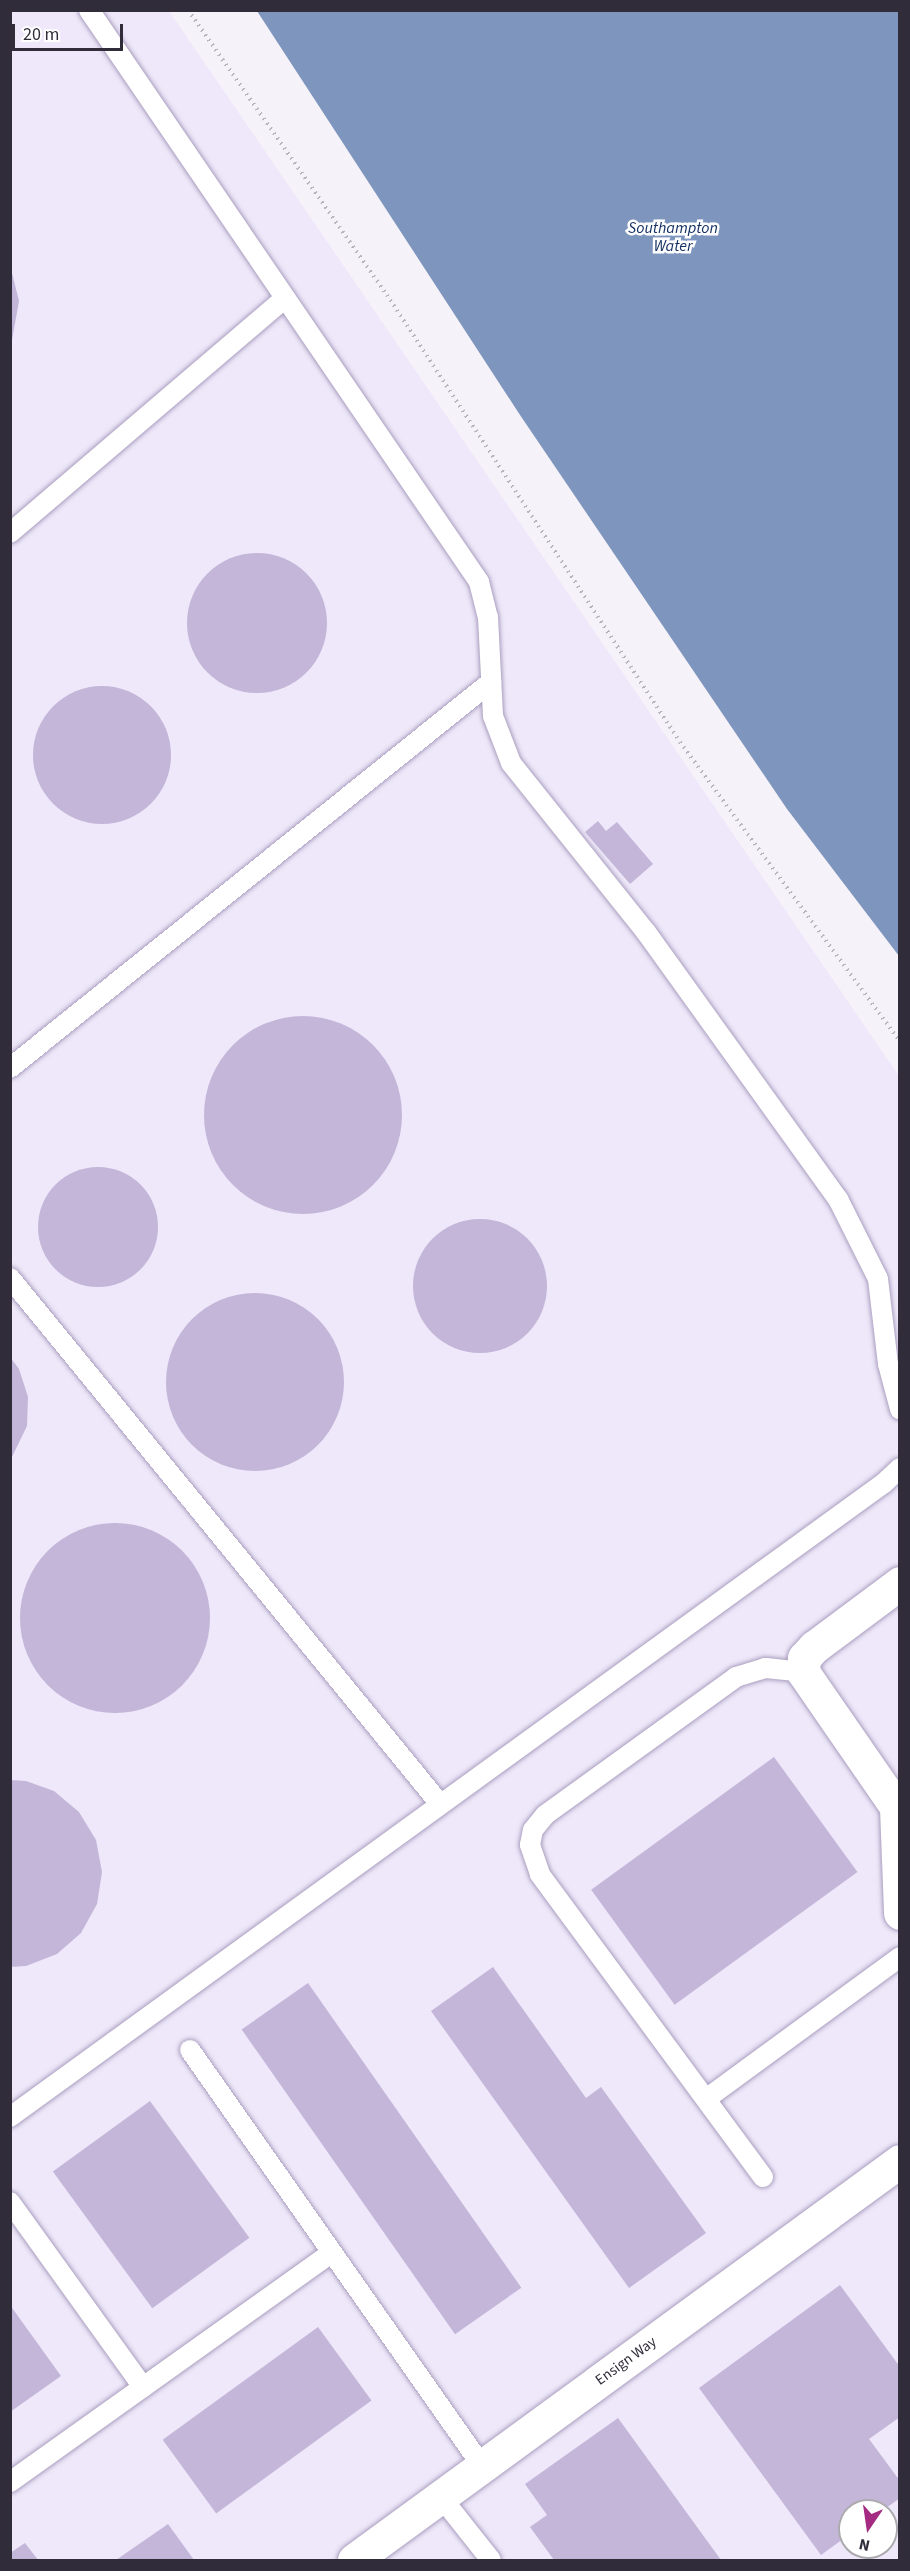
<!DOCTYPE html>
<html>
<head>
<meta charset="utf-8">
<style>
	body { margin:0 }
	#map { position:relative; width:910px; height:2571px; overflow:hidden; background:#f5f2f9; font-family:"Source Sans 3",sans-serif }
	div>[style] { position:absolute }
	.built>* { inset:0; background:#eee8fa }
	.water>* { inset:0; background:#7e95bd }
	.building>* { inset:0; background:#c3b6d9; transform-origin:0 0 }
	.round { border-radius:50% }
	.path>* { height:4px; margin-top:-2px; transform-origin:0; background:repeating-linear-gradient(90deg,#b8b4be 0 1.5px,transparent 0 6px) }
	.roads { filter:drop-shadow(0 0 2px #aa9ebf) drop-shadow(0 0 2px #aa9ebf) }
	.lane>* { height:20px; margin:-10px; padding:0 10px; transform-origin:10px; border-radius:10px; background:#fff }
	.street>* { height:33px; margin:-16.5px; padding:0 16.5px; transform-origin:16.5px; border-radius:16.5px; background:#fff }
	span { translate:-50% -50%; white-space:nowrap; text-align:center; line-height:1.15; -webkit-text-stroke:5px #fff; paint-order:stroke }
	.street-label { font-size:15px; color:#312c3a }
	.water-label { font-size:16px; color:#163164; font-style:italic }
	.frame { position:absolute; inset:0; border:12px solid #312c3a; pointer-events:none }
	.north { position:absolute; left:838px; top:2499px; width:60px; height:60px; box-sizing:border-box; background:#fff; border:2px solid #adabb0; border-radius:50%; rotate:193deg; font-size:16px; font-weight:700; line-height:24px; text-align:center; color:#312c3a }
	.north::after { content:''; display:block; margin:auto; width:21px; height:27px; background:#a42b81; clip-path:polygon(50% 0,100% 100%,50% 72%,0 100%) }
	.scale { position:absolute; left:12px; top:24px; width:111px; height:27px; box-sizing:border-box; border:3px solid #312c3a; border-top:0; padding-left:8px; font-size:18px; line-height:21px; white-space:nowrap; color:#312c3a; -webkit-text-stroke:4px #fff; paint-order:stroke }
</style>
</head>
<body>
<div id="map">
	<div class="built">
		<i style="clip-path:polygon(evenodd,11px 11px,169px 11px,899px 1076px,899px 2560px,11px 2560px,11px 11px,850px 2511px,886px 2511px,886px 2547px,850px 2547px,850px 2511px)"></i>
	</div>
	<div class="water">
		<i style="clip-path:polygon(257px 11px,899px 11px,899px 956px,787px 809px,520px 415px)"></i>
	</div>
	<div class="building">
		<i style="clip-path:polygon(10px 265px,19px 301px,10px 351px)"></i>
		<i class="round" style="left:187px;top:553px;width:140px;height:140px"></i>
		<i class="round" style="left:33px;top:686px;width:138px;height:138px"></i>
		<i style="clip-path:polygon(598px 821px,606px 831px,617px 822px,653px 864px,630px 884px,585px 832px)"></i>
		<i class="round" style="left:204px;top:1016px;width:198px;height:198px"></i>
		<i class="round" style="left:38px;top:1167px;width:120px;height:120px"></i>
		<i class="round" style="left:413px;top:1219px;width:134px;height:134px"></i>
		<i class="round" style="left:166px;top:1293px;width:178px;height:178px"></i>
		<i style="clip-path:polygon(10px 1357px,19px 1369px,28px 1397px,27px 1426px,10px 1461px)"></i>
		<i class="round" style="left:20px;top:1523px;width:190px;height:190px"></i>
		<i style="left:774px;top:1757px;width:142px;height:226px;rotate:54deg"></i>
		<i style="clip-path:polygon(10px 1780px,26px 1781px,54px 1791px,79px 1812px,96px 1840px,102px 1872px,97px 1904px,81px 1933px,57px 1954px,26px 1966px,10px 1967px)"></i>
		<i style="clip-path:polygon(493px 1967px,586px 2098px,601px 2087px,706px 2233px,629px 2288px,431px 2011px)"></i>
		<i style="left:308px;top:1983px;width:372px;height:81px;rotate:55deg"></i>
		<i style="left:150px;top:2101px;width:169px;height:120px;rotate:54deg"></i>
		<i style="clip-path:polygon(840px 2285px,900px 2367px,900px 2417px,869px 2439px,900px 2481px,900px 2498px,882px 2511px,850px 2511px,850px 2534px,821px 2555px,699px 2388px)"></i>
		<i style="clip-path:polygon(10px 2305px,61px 2376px,10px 2412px)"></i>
		<i style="left:318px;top:2327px;width:91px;height:192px;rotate:54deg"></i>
		<i style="clip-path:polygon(618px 2418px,721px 2560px,554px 2560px,530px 2527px,547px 2515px,525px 2484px)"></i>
		<i style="clip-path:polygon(168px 2524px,194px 2560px,116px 2560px)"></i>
		<i style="clip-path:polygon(25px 2543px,38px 2560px,10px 2560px,10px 2553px)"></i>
	</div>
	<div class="path">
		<i style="left:188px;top:10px;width:348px;rotate:55.1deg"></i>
		<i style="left:387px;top:295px;width:534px;rotate:56.76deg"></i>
		<i style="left:680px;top:742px;width:372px;rotate:53.7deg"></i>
	</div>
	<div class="roads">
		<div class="lane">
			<i style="left:89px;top:10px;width:692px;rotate:55.71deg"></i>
			<i style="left:479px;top:582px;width:36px;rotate:76deg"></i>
			<i style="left:488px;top:617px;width:99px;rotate:87.1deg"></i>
			<i style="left:493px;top:716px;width:50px;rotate:69deg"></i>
			<i style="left:511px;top:763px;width:216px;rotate:51.4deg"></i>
			<i style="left:646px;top:932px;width:329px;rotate:54.3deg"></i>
			<i style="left:838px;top:1199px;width:89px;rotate:63.4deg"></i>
			<i style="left:878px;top:1279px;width:86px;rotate:83.3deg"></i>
			<i style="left:888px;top:1364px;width:47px;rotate:75.1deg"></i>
			<i style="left:10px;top:533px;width:362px;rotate:-40.5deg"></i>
			<i style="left:10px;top:1068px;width:617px;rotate:-38.75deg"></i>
			<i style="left:10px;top:1278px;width:679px;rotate:50.73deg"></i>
			<i style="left:190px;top:2050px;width:508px;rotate:54.93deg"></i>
			<i style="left:706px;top:2099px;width:240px;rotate:-36.2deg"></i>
			<i style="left:10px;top:2117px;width:1080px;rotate:-35.96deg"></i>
			<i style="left:884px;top:1483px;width:22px;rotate:-43deg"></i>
			<i style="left:763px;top:2177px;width:376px;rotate:-126.4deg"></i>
			<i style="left:540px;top:1874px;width:31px;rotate:-109deg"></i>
			<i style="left:530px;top:1845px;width:15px;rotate:-79deg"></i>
			<i style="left:533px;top:1830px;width:19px;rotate:-51deg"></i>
			<i style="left:545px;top:1815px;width:236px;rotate:-35.8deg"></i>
			<i style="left:736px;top:1677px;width:31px;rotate:-17deg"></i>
			<i style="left:766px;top:1668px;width:37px;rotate:6deg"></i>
			<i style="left:10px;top:2202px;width:228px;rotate:54.3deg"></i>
			<i style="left:10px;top:2482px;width:393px;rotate:-35.5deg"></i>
			<i style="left:441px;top:2497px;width:80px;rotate:51.6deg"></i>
		</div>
		<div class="street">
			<i style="left:900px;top:1583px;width:107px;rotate:143.3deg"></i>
			<i style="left:814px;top:1647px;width:15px;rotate:132deg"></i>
			<i style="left:804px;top:1658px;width:14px;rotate:94deg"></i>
			<i style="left:803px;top:1672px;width:164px;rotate:55.4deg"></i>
			<i style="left:896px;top:1807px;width:106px;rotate:87.8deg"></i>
			<i style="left:354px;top:2560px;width:676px;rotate:-36.16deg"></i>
		</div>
	</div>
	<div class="street-label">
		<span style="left:626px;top:2361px;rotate:-36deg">Ensign Way</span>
	</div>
	<div class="water-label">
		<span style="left:673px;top:237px">Southampton<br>Water</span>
	</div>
	<div class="frame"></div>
	<div class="north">N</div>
	<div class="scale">20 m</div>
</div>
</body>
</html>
